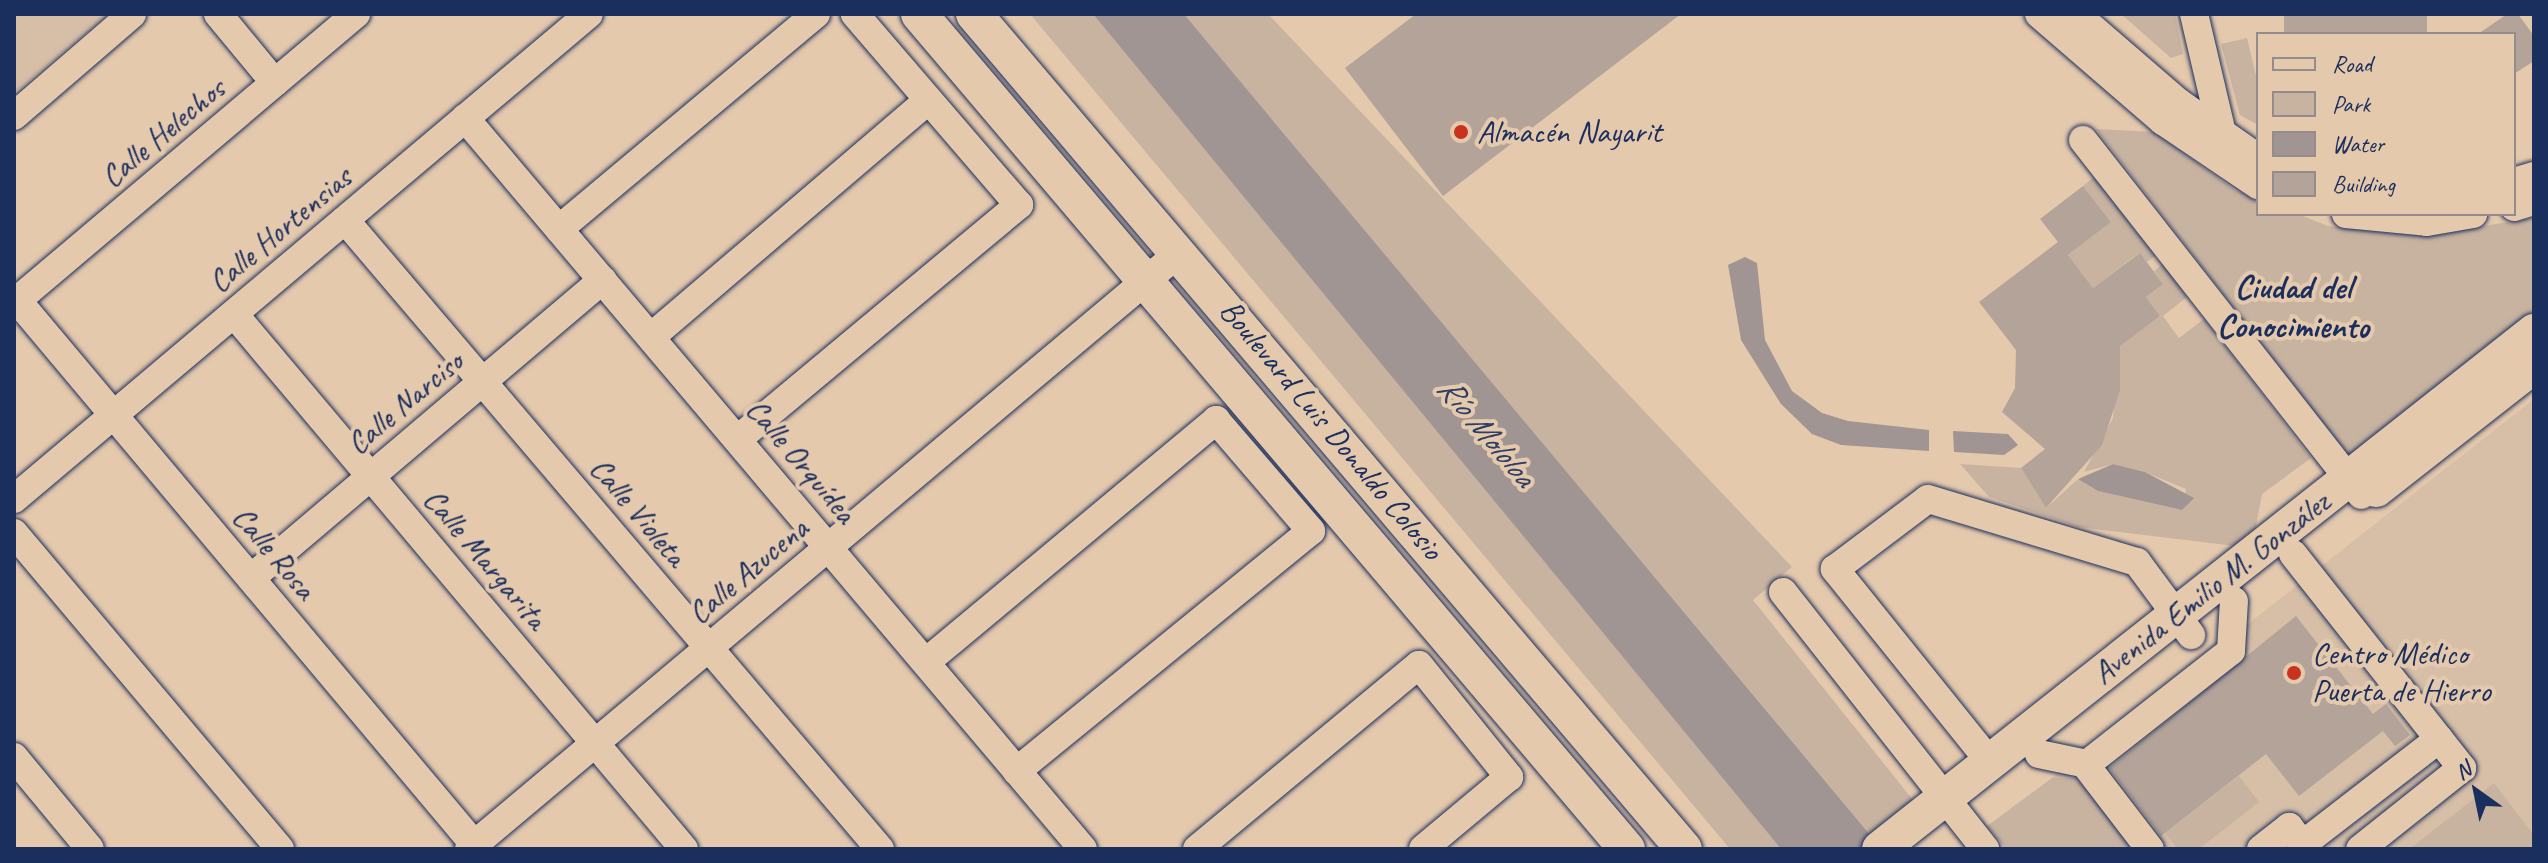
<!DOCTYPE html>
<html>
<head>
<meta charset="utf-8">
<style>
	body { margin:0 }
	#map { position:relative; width:2548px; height:863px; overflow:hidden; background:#e5c9ad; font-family:Caveat,sans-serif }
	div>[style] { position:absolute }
	.built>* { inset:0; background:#d6bea7 }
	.green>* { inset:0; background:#c8b3a1 }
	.water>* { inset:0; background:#a09592 }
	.building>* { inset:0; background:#b3a399; transform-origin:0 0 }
	.roads { filter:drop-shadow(0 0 2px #1b2f5e) drop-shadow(0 0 2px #1b2f5e) }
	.minor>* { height:28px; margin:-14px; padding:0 14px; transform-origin:14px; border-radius:14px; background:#e5c9ad }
	.major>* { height:36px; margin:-18px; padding:0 18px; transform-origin:18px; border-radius:18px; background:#e5c9ad }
	.dots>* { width:22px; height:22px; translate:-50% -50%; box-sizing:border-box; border:4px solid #e5c9ad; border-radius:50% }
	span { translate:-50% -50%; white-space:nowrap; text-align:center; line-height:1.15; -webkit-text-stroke:8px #e5c9ad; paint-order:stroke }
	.poi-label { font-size:32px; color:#1b2f5e }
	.left { translate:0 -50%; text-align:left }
	.street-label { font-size:32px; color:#1b2f5e }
	.neighbourhood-label { font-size:34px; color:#1b2f5e; font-weight:700 }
	.water-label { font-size:34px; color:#2f3e66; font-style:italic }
	.frame { position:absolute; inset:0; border:16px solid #1b2f5e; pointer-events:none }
	.legend { position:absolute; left:2256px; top:32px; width:260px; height:184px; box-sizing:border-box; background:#e5c9ad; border:2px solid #948b8d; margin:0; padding:10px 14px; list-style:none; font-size:24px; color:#1b2f5e }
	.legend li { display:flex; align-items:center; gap:16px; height:40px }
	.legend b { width:40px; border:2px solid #948b8d }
	.north { position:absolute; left:2436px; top:751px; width:80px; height:80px; -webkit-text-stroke:6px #e5c9ad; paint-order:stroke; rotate:327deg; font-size:22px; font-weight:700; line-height:32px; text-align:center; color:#1b2f5e }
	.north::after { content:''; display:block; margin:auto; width:28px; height:36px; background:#1b2f5e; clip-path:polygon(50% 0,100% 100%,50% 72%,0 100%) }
</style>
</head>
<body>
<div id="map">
	<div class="built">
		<i style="clip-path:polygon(14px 14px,109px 14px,14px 93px)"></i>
		<i style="clip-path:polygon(2534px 399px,2534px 835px,2494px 783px,2409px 849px,2135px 849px,2052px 778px)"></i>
	</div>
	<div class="green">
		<i style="clip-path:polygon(1030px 14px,1093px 14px,1781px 849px,1730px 849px)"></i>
		<i style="clip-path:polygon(1184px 14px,1268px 14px,1792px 567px,1753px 600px,1917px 805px,1874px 839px)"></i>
		<i style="clip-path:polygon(2121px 14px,2175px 14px,2183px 54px,2171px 58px)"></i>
		<i style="clip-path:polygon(2247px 38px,2258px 84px,2258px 125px,2240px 115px,2221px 44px)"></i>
		<i style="clip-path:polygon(2096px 129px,2154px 132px,2235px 190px,2258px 199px,2258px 214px,2298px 214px,2328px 226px,2427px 235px,2534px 218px,2534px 310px,2349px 457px)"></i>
		<i style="clip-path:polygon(2094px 177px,2155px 256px,2147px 262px,2139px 253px,2093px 288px,2068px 255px,2111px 222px,2083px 186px)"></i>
		<i style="clip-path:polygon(2163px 264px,2187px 297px,2163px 316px,2179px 338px,2204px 319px,2311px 458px,2262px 494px,2255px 531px,2235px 546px,2078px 527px,1989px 497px,1960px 464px,2021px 468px,2046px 508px,2078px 479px,2098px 491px,2182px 510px,2186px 489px,2145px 472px,2113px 464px,2084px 472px,2113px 418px,2119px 346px,2160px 316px,2146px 297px,2163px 284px,2154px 271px)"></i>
		<i style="clip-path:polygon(2239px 776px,2259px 802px,2199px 849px,2178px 849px,2165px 833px)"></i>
		<i style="clip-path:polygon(2052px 778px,2078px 778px,2135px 849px,2006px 849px,1987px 826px)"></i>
		<i style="clip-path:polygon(2494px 783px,2534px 835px,2534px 849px,2409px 849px)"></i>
	</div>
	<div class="water">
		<i style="clip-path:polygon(1093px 14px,1184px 14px,1882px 849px,1781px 849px)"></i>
		<i style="clip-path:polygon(1745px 257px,1757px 263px,1765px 340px,1792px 391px,1822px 413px,1848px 421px,1929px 430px,1929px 451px,1841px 445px,1812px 434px,1781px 404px,1741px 340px,1728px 265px)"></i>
		<i style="clip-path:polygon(1953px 431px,2008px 434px,2018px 445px,2004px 455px,1954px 452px)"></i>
		<i style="clip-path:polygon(2113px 464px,2145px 472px,2194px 498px,2182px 510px,2098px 491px,2078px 479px)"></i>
	</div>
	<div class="building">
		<i style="clip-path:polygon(1416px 14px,1681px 14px,1443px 196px,1345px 68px)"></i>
		<i style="left:2284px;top:14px;width:143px;height:21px"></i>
		<i style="clip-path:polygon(2507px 14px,2518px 14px,2534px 36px,2534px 61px,2514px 74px,2514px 34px,2478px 34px)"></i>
		<i style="clip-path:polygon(2083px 186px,2111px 222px,2068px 255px,2093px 288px,2140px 253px,2163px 284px,2146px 297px,2160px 316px,2120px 346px,2120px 390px,2102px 445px,2046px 508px,2021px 468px,2045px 449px,2002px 412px,2015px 388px,2016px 350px,1979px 302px,2058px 242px,2040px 219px)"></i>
		<i style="clip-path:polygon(2296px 616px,2373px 714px,2386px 704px,2410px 735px,2395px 746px,2383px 731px,2299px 796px,2266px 754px,2161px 836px,2109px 768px)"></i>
	</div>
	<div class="roads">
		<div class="minor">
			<i style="left:218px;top:14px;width:89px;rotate:50.4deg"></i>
			<i style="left:2039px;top:14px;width:164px;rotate:40.8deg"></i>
			<i style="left:2163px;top:121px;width:115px;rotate:34deg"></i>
			<i style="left:2076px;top:14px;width:135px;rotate:40.8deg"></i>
			<i style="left:2178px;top:102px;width:98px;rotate:35deg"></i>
			<i style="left:2194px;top:14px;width:131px;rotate:76.8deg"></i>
			<i style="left:14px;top:116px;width:156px;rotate:-40.8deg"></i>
			<i style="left:465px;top:118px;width:957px;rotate:49.79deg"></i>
			<i style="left:2083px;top:140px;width:451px;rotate:51.9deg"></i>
			<i style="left:2514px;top:182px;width:21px;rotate:-17deg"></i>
			<i style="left:2514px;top:207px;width:21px;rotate:-17deg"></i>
			<i style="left:2346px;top:214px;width:81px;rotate:5.6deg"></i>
			<i style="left:2427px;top:222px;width:47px;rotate:-9.9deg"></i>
			<i style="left:345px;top:220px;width:826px;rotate:49.62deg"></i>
			<i style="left:559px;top:229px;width:335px;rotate:-39.9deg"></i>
			<i style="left:17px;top:300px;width:717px;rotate:49.98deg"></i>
			<i style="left:14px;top:303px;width:448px;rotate:-40.2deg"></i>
			<i style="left:234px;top:314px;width:699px;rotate:49.93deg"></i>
			<i style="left:651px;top:337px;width:363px;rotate:-40.5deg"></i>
			<i style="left:738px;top:439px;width:366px;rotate:-39.8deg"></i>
			<i style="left:1019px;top:205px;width:252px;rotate:-130.7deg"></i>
			<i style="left:14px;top:499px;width:752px;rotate:-40.15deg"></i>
			<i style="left:14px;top:533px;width:413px;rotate:49.9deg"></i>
			<i style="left:2293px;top:554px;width:273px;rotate:51.7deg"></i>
			<i style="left:2462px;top:768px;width:130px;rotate:141.5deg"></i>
			<i style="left:251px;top:578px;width:461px;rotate:-40.3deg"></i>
			<i style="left:1783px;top:592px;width:327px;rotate:51.8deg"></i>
			<i style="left:926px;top:662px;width:378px;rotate:-39.8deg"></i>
			<i style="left:1216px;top:420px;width:146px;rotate:49.4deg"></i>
			<i style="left:1311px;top:531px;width:380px;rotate:140.8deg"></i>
			<i style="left:2039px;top:754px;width:49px;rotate:11.8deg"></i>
			<i style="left:2087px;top:764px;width:183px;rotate:-38.1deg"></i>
			<i style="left:2231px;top:651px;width:50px;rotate:-86.6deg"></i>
			<i style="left:14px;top:757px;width:119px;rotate:50.4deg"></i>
			<i style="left:1990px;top:762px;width:248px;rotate:-128.8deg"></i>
			<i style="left:1835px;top:569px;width:116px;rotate:-37deg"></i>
			<i style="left:1928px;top:499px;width:218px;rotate:16.8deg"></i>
			<i style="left:2137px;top:562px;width:91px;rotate:53.5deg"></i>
			<i style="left:2084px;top:763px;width:108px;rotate:52.5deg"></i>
			<i style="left:2303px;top:844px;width:172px;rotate:-37.7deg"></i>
			<i style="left:469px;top:849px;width:928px;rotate:-40.02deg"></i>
			<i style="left:1197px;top:849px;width:288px;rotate:-39.7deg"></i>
			<i style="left:1419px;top:665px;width:144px;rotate:51.2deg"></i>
			<i style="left:1509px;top:777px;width:112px;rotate:140.1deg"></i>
			<i style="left:2261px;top:849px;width:36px;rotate:-38deg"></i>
			<i style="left:2289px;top:827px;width:28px;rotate:51deg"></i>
		</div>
		<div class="major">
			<i style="left:919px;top:14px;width:1095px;rotate:49.71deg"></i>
			<i style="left:974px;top:14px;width:1096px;rotate:49.63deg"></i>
			<i style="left:2376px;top:489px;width:201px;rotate:-38.1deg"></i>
			<i style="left:1880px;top:849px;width:834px;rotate:-38.33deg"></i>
		</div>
	</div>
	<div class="dots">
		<i style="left:1461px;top:132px;background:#c8321e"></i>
		<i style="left:2294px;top:673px;background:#c8321e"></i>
	</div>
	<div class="poi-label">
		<span class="left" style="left:1477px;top:132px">Almacén Nayarit</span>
		<span class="left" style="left:2312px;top:673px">Centro Médico<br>Puerta de Hierro</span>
	</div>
	<div class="street-label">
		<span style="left:163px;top:133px;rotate:-40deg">Calle Helechos</span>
		<span style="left:280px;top:230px;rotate:-40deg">Calle Hortensias</span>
		<span style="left:405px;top:403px;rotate:-40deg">Calle Narciso</span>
		<span style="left:1331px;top:430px;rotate:50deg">Boulevard Luis Donaldo Colosio</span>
		<span style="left:801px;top:461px;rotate:50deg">Calle Orquídea</span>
		<span style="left:638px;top:512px;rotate:50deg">Calle Violeta</span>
		<span style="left:274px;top:553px;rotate:50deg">Calle Rosa</span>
		<span style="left:485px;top:559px;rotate:50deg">Calle Margarita</span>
		<span style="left:748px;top:571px;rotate:-40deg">Calle Azucena</span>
		<span style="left:2211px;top:588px;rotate:-38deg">Avenida Emilio M. González</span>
	</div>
	<div class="neighbourhood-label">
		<span style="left:2293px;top:306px">Ciudad del<br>Conocimiento</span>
	</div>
	<div class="water-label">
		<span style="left:1487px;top:431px;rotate:50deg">Río Mololoa</span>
	</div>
	<div class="frame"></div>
	<ul class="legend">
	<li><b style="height:10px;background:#e5c9ad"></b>Road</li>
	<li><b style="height:22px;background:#c8b3a1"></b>Park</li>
	<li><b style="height:22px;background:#a09592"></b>Water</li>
	<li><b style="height:22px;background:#b3a399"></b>Building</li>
	</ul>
	<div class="north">N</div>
</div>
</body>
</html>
